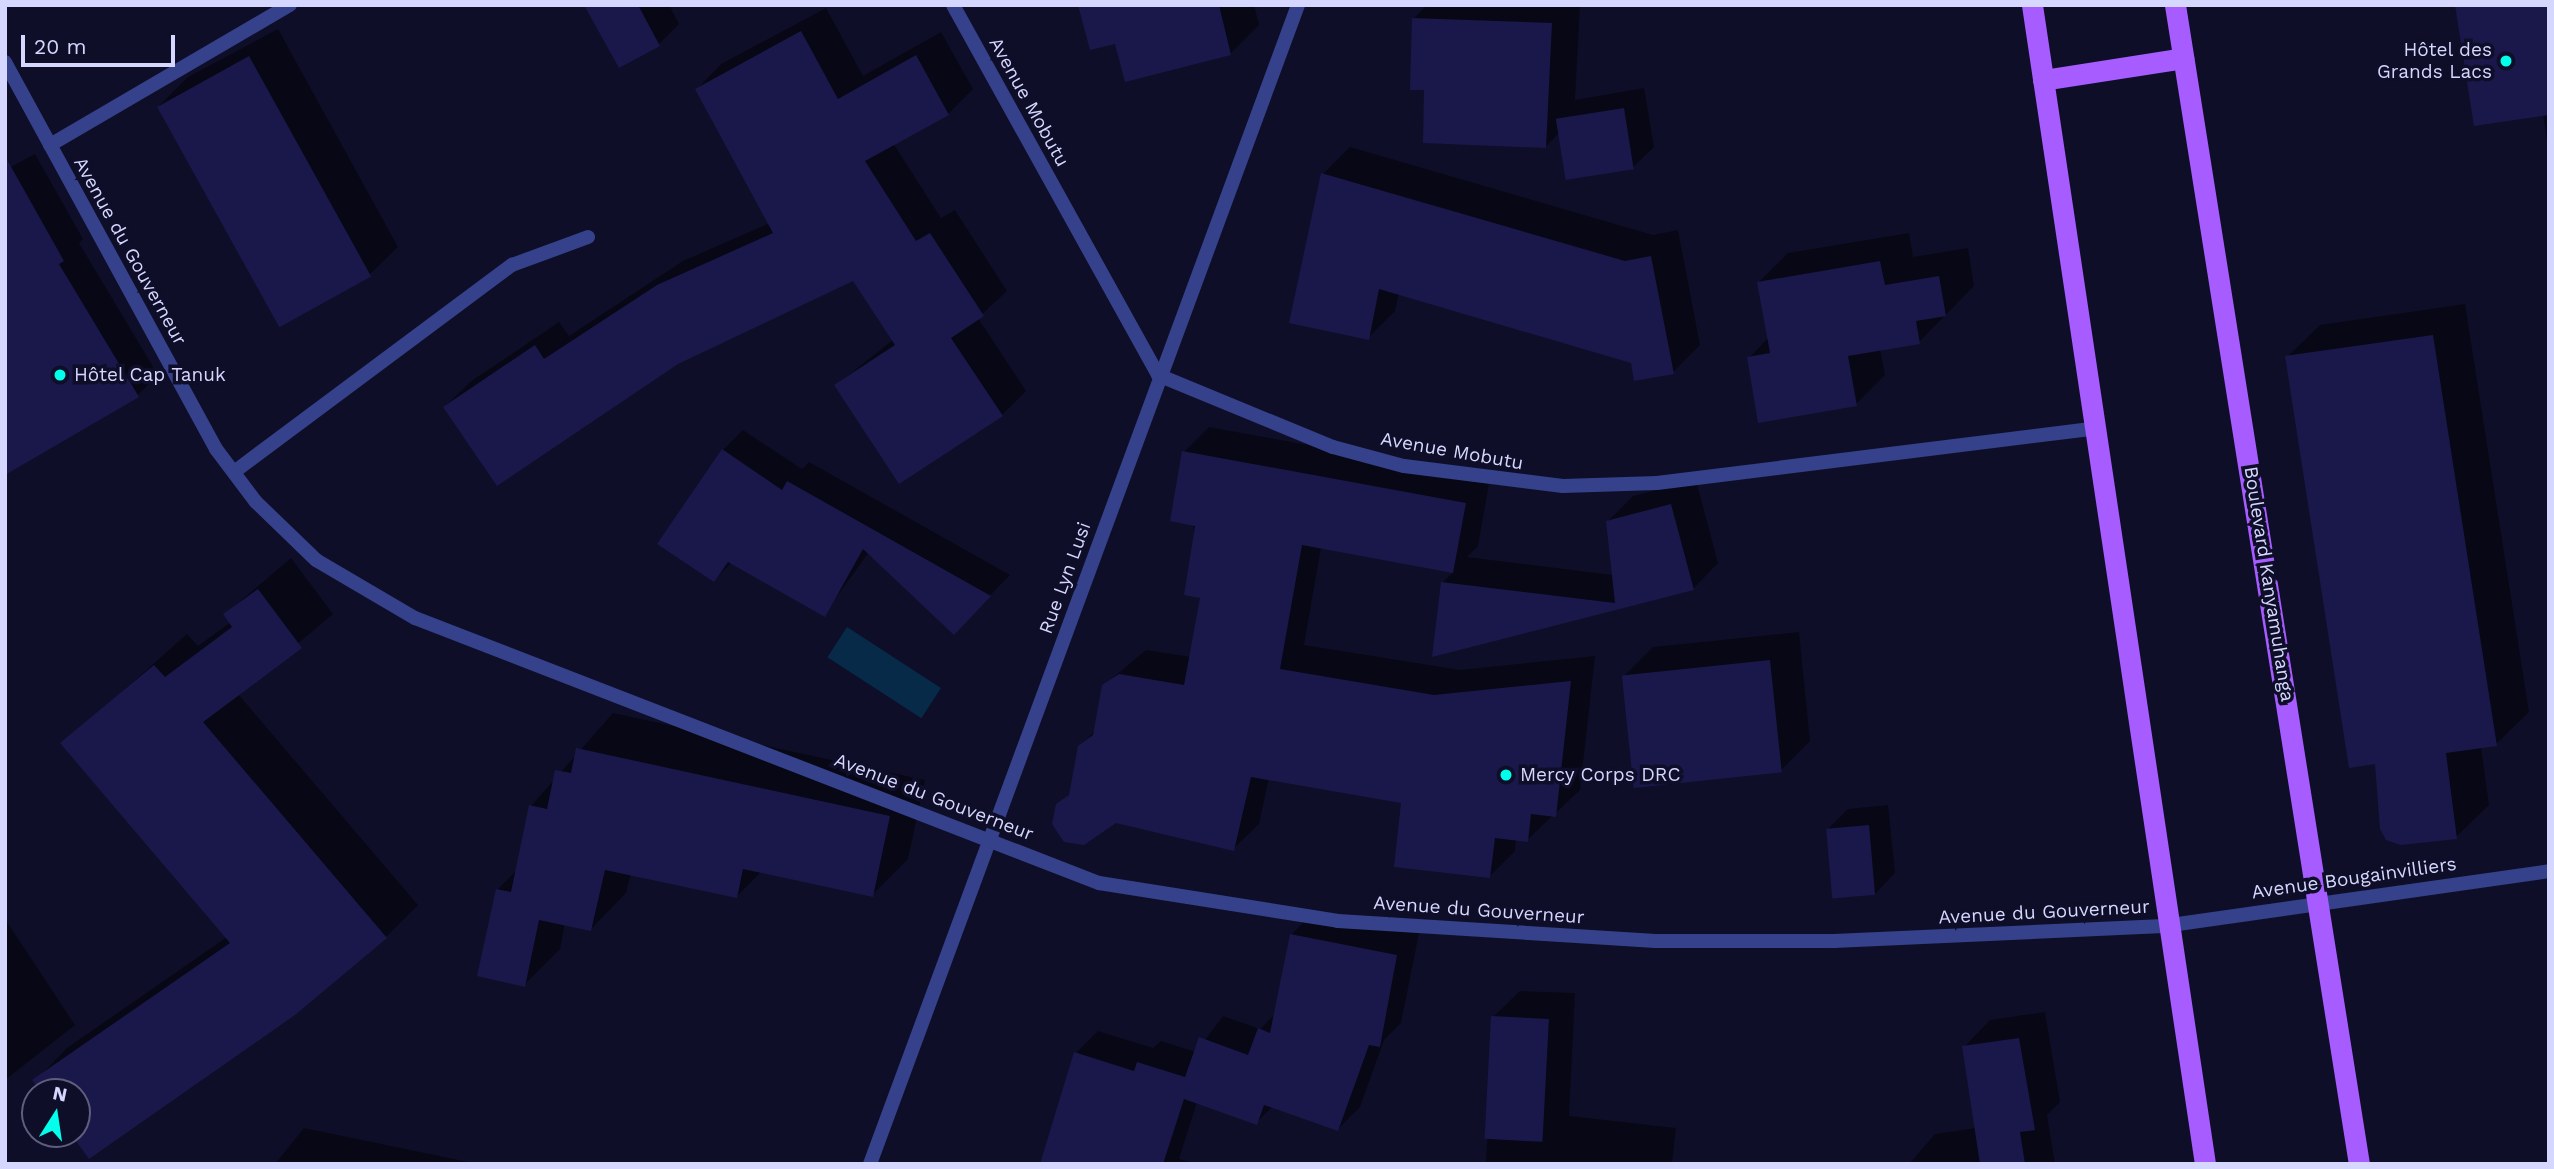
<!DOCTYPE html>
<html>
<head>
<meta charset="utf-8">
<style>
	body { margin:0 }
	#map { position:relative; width:2554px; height:1169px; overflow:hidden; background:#0e0e28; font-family:"Work Sans",sans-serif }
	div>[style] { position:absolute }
	.water>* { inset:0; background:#062a48; transform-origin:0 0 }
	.shadow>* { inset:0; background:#0007 }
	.building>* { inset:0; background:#1a184a; transform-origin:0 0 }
	.lane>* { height:14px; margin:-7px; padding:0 7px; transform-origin:7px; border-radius:7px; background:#35418a }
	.street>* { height:14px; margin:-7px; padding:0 7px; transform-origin:7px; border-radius:7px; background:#35418a }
	.primary>* { height:21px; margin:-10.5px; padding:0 10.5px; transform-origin:10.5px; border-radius:10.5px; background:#a65cff }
	.dots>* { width:19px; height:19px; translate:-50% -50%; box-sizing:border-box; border:4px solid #0e0e28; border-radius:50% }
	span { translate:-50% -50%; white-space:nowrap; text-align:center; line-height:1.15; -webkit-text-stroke:7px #0e0e28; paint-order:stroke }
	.poi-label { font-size:19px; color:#d5d7ff }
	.right { translate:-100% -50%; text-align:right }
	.left { translate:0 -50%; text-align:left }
	.street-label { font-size:19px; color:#d5d7ff }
	.frame { position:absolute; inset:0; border:7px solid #d5d7ff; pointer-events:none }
	.north { position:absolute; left:21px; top:1078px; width:70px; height:70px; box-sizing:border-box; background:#0e0e28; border:2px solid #5e5e7e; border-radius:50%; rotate:12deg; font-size:19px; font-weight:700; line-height:28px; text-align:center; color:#d5d7ff }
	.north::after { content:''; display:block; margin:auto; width:24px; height:32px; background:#01ffec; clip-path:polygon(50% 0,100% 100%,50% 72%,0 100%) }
	.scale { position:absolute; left:21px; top:35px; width:154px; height:32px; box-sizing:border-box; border:4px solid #d5d7ff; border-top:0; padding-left:9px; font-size:21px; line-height:24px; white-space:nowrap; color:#d5d7ff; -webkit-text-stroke:5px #0e0e28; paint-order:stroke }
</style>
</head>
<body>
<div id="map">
	<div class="water">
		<i style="left:847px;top:627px;width:112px;height:36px;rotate:33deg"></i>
	</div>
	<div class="shadow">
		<i style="clip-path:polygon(586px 5px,669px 5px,679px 24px,659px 44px)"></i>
		<i style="clip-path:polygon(1080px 5px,1254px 5px,1259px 25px,1230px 54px,1117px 42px)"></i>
		<i style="clip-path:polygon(1427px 5px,1580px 5px,1575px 100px,1644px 88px,1654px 147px,1633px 167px,1560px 132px,1546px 146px,1414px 18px)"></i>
		<i style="clip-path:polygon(2549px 5px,2549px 155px,2543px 114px)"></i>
		<i style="clip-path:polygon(826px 8px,863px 76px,941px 32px,973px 89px,948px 114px,893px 143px,941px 218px,955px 210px,1007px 291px,978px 318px,1026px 391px,1002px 415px,836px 385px,894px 339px,854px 279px,445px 407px,470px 382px,559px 322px,569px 336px,683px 261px,770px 223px,697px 89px,721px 64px)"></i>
		<i style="clip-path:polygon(278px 29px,398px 247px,369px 275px,279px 324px,159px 106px,188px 77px)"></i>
		<i style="clip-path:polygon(1350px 147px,1653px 235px,1678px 230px,1700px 345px,1673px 372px,1399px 293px,1395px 311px,1368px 338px,1323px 174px)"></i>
		<i style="clip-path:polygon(35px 154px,83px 239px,79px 243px,158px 375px,138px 395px,5px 472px,5px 170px)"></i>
		<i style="clip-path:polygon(1909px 233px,1913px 257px,1968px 248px,1974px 286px,1919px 342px,1880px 349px,1885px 375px,1856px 404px,1749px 358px,1769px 337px,1759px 282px,1788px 253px)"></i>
		<i style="clip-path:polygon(2465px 304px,2529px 712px,2496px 744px,2481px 747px,2489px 805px,2456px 837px,2377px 762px,2287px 357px,2320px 325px)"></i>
		<i style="clip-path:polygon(1209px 427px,1490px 478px,1478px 546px,1467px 557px,1613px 575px,1608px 521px,1633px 496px,1696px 480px,1718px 563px,1693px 589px,1434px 655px,1443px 582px,1454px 571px,1321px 547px,1304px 645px,1460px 670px,1595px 656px,1580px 790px,1527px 840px,1516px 839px,1515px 851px,1490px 876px,1403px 802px,1269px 778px,1259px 824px,1233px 849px,1058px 805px,1072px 792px,1079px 747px,1096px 730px,1103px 686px,1146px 650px,1191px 657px,1202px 596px,1184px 452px)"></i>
		<i style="clip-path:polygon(743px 430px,802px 469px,809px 462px,1010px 575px,954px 632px,869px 552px,824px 614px,732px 562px,714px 580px,723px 450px)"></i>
		<i style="clip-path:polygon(291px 558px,333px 614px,238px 694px,418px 905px,386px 937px,89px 1157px,73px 1134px,77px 1092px,43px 1092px,35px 1081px,67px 1048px,227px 937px,63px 744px,187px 634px,198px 646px,231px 622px,225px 614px)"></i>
		<i style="clip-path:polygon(1799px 632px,1810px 741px,1781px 770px,1624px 676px,1653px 647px)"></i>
		<i style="clip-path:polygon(613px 713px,925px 780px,908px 859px,872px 895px,761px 872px,736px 897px,631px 873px,626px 893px,591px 929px,565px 923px,560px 949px,524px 985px,497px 890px,517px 870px,531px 806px)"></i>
		<i style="clip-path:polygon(1888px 805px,1895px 873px,1875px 894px,1828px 829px,1848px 809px)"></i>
		<i style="clip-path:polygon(1314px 912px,1419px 933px,1401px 1023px,1384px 1040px,1360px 1107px,1338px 1129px,1273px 1106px,1256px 1123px,1197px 1102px,1179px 1159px,1197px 1164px,1042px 1164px,1076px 1053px,1098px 1031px,1153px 1048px,1161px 1041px,1196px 1052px,1223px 1016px,1260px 1029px,1276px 1013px,1291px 935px)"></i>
		<i style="clip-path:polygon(5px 919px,75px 1025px,5px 1080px)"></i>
		<i style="clip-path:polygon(1520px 991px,1575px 993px,1569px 1116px,1676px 1128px,1672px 1164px,1486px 1164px,1493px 1017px)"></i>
		<i style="clip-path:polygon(2045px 1012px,2060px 1102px,2047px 1115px,2055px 1164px,1909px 1164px,1935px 1134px,1976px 1128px,1964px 1047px,1990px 1020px)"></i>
		<i style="clip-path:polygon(304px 1128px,478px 1164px,275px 1164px)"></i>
	</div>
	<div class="building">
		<i style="clip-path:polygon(584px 5px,638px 5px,660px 46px,619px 68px)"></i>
		<i style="clip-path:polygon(1078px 5px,1219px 5px,1231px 55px,1125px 82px,1115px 44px,1090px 50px)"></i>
		<i style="clip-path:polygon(2455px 5px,2549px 5px,2549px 115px,2474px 126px)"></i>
		<i style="clip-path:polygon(1412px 18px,1552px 23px,1546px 148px,1423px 143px,1424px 90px,1410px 90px)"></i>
		<i style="clip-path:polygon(801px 31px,838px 99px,916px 55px,949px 115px,865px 161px,916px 241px,930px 233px,984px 316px,951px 338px,1003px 416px,899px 484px,834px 385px,895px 345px,853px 281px,678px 364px,497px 486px,443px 407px,535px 345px,544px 359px,657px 285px,773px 233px,695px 89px)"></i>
		<i style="left:249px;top:56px;width:252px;height:105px;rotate:61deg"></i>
		<i style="left:1624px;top:108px;width:62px;height:69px;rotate:81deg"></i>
		<i style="clip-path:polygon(5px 156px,64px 261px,59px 264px,139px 397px,5px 475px)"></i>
		<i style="clip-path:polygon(1321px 173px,1625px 261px,1651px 256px,1674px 374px,1634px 381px,1631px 363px,1379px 289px,1369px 340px,1289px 323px)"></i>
		<i style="clip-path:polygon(1880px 261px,1885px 285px,1939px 276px,1946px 316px,1916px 321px,1920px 344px,1848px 356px,1857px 406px,1758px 423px,1747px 357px,1770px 353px,1757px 282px)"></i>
		<i style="clip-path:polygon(2433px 335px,2497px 746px,2446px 753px,2457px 839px,2401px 845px,2386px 840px,2380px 829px,2375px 764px,2349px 768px,2285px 356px)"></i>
		<i style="clip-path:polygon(722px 449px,782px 490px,787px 481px,991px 596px,954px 635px,863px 549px,825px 617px,728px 562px,714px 582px,657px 544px)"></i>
		<i style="clip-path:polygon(1182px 451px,1466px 503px,1453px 573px,1302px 545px,1280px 669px,1434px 695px,1571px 681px,1556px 817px,1531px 814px,1528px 842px,1495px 838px,1490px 878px,1394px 867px,1401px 803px,1251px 777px,1234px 851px,1116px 823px,1084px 845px,1064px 842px,1052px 824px,1056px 804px,1069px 795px,1078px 746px,1093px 735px,1102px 685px,1119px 674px,1184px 685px,1200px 598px,1184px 595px,1195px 526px,1170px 521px)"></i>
		<i style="clip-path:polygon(1671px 504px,1694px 590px,1432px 657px,1441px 582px,1615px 603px,1606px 521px)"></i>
		<i style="clip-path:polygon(258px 589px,302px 648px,203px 722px,387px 938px,295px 1015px,89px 1159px,71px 1134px,77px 1134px,77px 1092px,41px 1092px,32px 1080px,230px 943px,60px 743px,154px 665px,165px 677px,232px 627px,223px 614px)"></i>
		<i style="left:1770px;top:660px;width:113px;height:149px;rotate:84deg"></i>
		<i style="clip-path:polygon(576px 748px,890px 816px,873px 897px,743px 869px,737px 898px,605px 870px,591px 931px,539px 920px,525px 987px,477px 976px,496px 889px,511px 892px,529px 805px,547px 809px,555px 770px,571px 773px)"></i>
		<i style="left:1869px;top:825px;width:70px;height:43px;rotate:85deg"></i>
		<i style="clip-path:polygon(1290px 934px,1397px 955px,1380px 1047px,1369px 1045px,1338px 1131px,1264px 1105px,1257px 1125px,1184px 1099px,1163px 1164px,1040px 1164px,1074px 1052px,1134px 1071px,1137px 1062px,1185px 1077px,1199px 1037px,1248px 1055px,1258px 1028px,1270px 1033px)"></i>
		<i style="left:1491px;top:1016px;width:58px;height:123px;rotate:3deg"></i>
		<i style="clip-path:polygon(2019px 1038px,2035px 1130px,2020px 1132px,2025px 1164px,1980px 1164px,1962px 1046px)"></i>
	</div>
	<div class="lane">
		<i style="left:234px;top:472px;width:347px;rotate:-36.7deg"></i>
		<i style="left:512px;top:265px;width:81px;rotate:-20.2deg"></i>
	</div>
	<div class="street">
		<i style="left:953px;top:5px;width:423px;rotate:61deg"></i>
		<i style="left:1158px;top:375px;width:189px;rotate:22.4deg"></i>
		<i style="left:1333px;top:447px;width:73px;rotate:15deg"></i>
		<i style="left:1404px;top:466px;width:160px;rotate:7.2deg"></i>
		<i style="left:1563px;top:486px;width:94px;rotate:-1.8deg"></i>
		<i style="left:1657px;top:483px;width:437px;rotate:-7.1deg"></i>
		<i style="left:5px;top:62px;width:441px;rotate:61.4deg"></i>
		<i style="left:216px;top:449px;width:66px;rotate:53deg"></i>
		<i style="left:256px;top:502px;width:83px;rotate:44deg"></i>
		<i style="left:316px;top:560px;width:115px;rotate:30.4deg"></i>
		<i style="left:415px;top:618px;width:734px;rotate:21.18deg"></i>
		<i style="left:1099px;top:883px;width:242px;rotate:9deg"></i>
		<i style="left:1338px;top:921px;width:318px;rotate:3.6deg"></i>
		<i style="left:1655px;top:941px;width:179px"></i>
		<i style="left:1834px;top:941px;width:330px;rotate:-2.6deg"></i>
		<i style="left:2164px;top:926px;width:389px;rotate:-8.1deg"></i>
		<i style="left:50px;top:145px;width:278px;rotate:-30.3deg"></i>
		<i style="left:870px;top:1164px;width:1236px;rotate:-69.73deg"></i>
	</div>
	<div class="primary">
		<i style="left:2032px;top:5px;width:1172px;rotate:81.51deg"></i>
		<i style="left:2175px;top:5px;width:1174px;rotate:80.98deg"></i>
		<i style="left:2043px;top:80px;width:142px;rotate:-8.9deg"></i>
	</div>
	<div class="dots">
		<i style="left:2506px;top:61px;background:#01ffec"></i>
		<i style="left:60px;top:375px;background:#01ffec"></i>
		<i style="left:1506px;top:775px;background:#01ffec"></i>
	</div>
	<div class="poi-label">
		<span class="right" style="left:2492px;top:61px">Hôtel des<br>Grands Lacs</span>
		<span class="left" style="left:74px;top:375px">Hôtel Cap Tanuk</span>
		<span class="left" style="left:1520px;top:775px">Mercy Corps DRC</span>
	</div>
	<div class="street-label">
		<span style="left:1029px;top:102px;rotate:61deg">Avenue Mobutu</span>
		<span style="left:130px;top:251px;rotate:61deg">Avenue du Gouverneur</span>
		<span style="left:1452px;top:451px;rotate:10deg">Avenue Mobutu</span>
		<span style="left:1065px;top:578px;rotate:-70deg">Rue Lyn Lusi</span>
		<span style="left:2269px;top:584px;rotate:81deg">Boulevard Kanyamuhanga</span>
		<span style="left:934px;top:797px;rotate:21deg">Avenue du Gouverneur</span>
		<span style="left:2354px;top:878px;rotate:-8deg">Avenue Bougainvilliers</span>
		<span style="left:1479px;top:910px;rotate:4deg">Avenue du Gouverneur</span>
		<span style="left:2044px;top:912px;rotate:-3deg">Avenue du Gouverneur</span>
	</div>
	<div class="frame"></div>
	<div class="north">N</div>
	<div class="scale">20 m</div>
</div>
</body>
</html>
